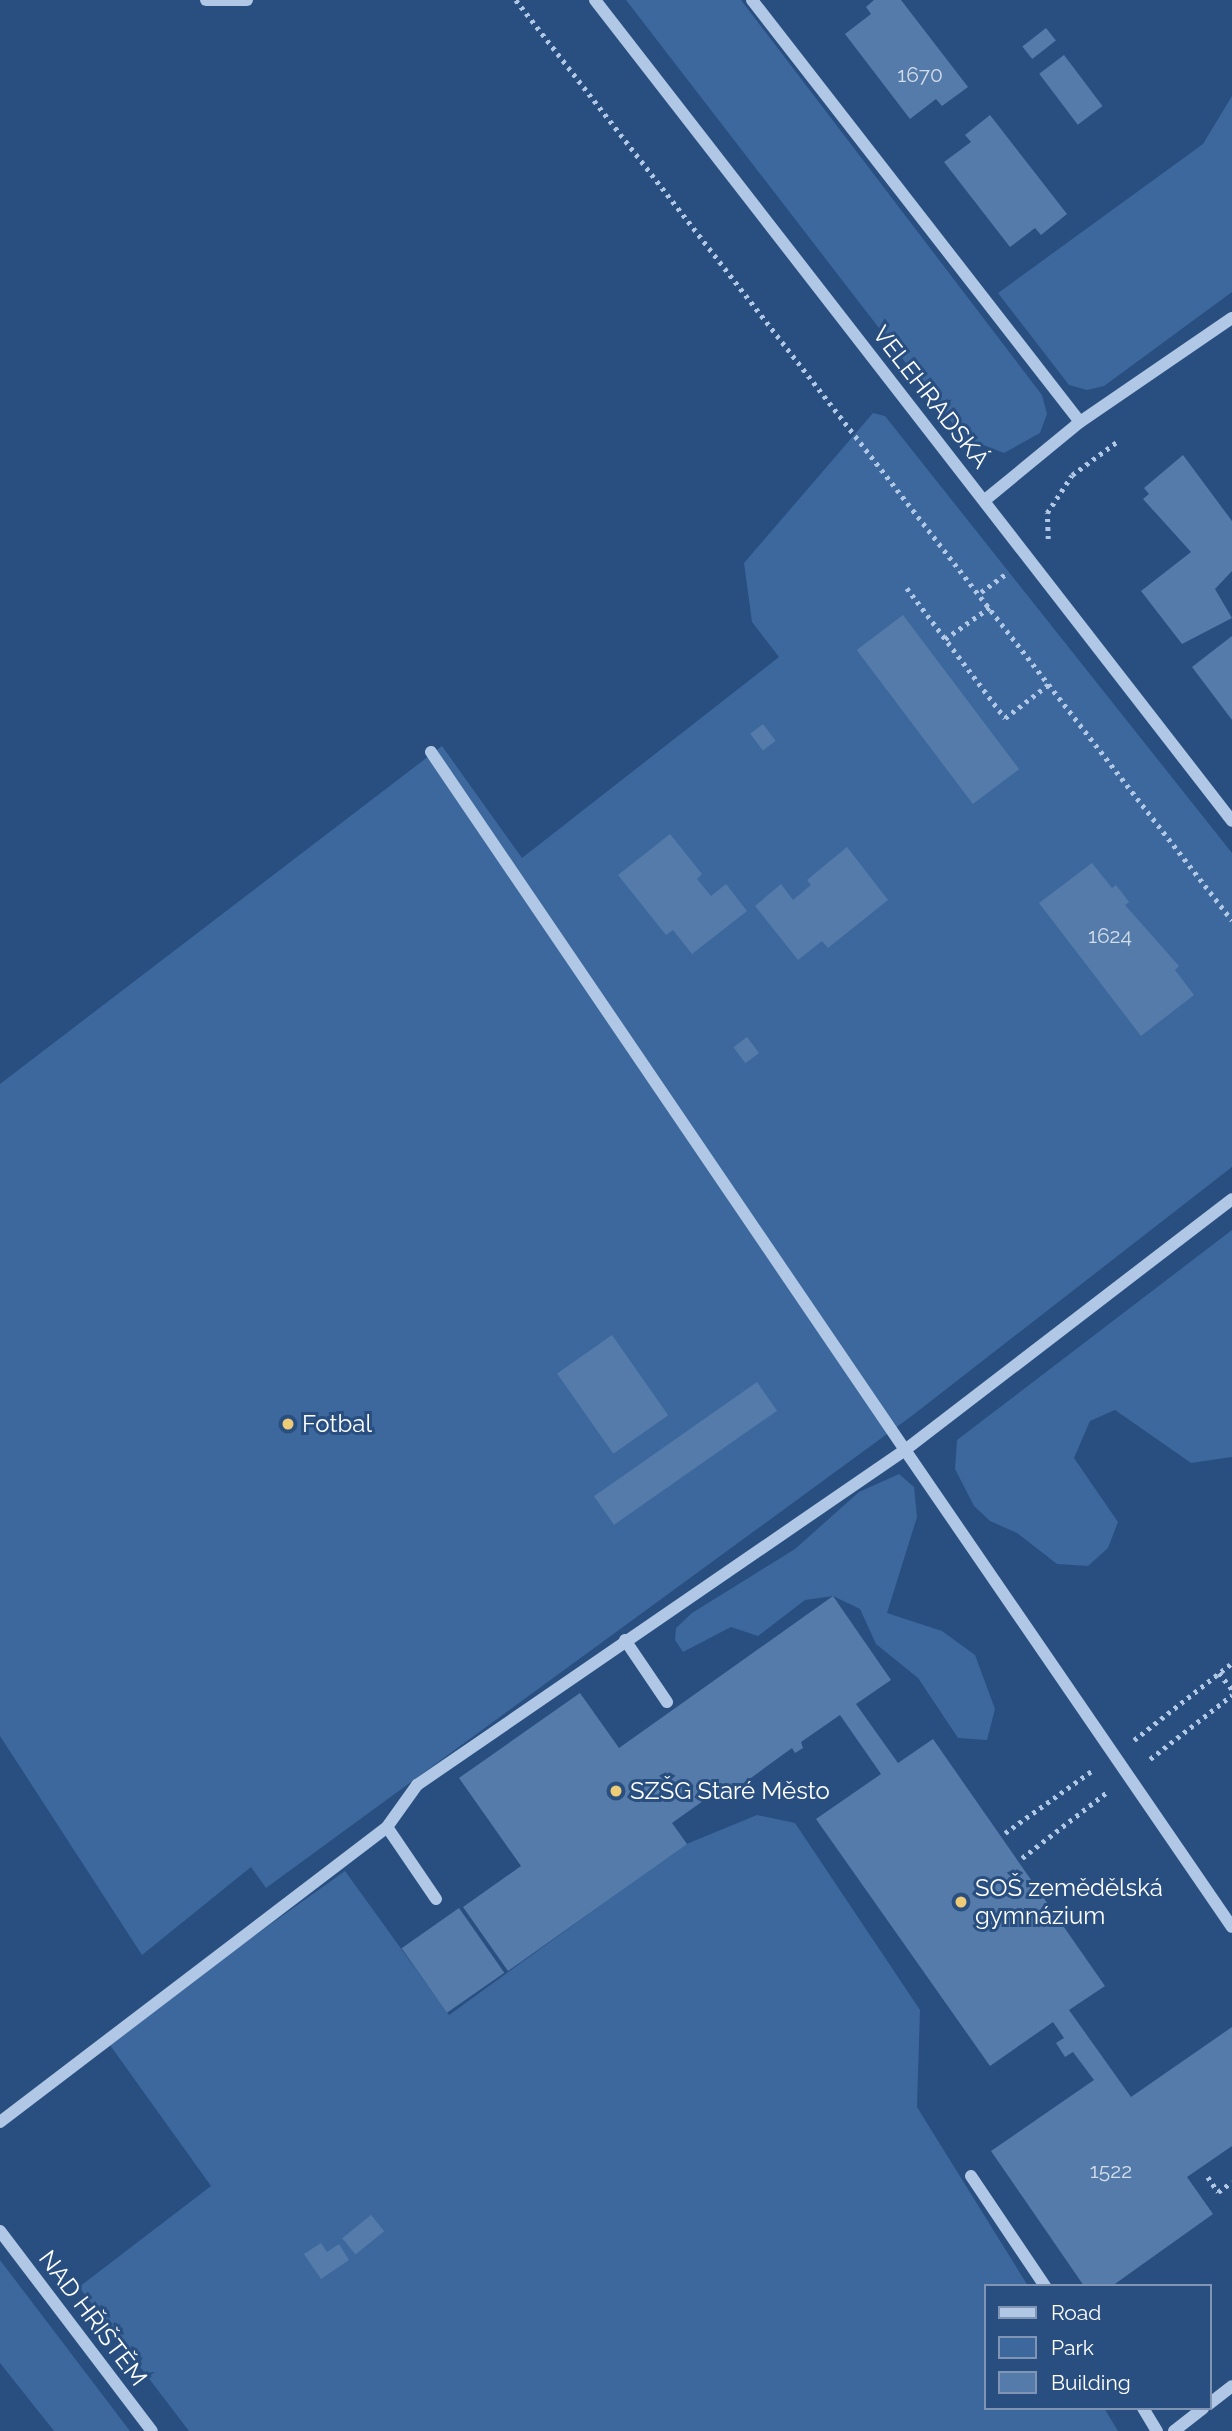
<!DOCTYPE html>
<html>
<head>
<meta charset="utf-8">
<style>
	body { margin:0 }
	#map { position:relative; width:1232px; height:2431px; overflow:hidden; background:#294e80; font-family:Raleway,sans-serif }
	div>[style] { position:absolute }
	.green>* { inset:0; background:#3d689d }
	.building>* { inset:0; background:#557baa; transform-origin:0 0 }
	.path>* { height:4.5px; margin-top:-2.25px; transform-origin:0; background:repeating-linear-gradient(90deg,#b0c8e5 0 3.5px,transparent 0 8.5px) }
	.minor>* { height:12px; margin:-6px; padding:0 6px; transform-origin:6px; border-radius:6px; background:#b0c8e5 }
	.dots>* { width:19px; height:19px; translate:-50% -50%; box-sizing:border-box; border:4px solid #294e80; border-radius:50% }
	span { translate:-50% -50%; white-space:nowrap; text-align:center; line-height:1.15; -webkit-text-stroke:6px #294e80; paint-order:stroke }
	.number-label { font-size:21px; color:#d4deea }
	.number-label span { -webkit-text-stroke-width:0 }
	.street-label { font-size:24px; color:#fff }
	.poi-label { font-size:24px; color:#fff }
	.left { translate:0 -50%; text-align:left }
	.legend { position:absolute; left:984px; top:2284px; width:228px; height:126px; box-sizing:border-box; background:#294e80; border:2px solid #7f95b3; margin:0; padding:9px 12px; list-style:none; font-size:21px; color:#fff }
	.legend li { display:flex; align-items:center; gap:14px; height:35px }
	.legend b { width:35px; border:2px solid #7f95b3 }
</style>
</head>
<body>
<div id="map">
	<div class="green">
		<i style="clip-path:polygon(626px 0,741px 0,1042px 395px,1047px 414px,1040px 433px,1004px 453px,963px 437px)"></i>
		<i style="clip-path:polygon(1232px 96px,1232px 292px,1104px 386px,1087px 390px,1069px 385px,998px 293px,1203px 144px)"></i>
		<i style="clip-path:polygon(873px 413px,885px 416px,1232px 853px,1232px 1167px,913px 1415px,266px 1888px,251px 1867px,142px 1955px,0 1736px,0 1084px,442px 746px,522px 858px,779px 657px,752px 622px,744px 563px)"></i>
		<i style="clip-path:polygon(1232px 1230px,1232px 1457px,1191px 1463px,1115px 1410px,1090px 1421px,1074px 1458px,1118px 1522px,1108px 1548px,1088px 1566px,1057px 1564px,1017px 1533px,990px 1521px,974px 1506px,955px 1469px,957px 1440px)"></i>
		<i style="clip-path:polygon(899px 1474px,914px 1487px,917px 1517px,887px 1613px,942px 1631px,975px 1655px,995px 1709px,987px 1740px,958px 1738px,918px 1678px,876px 1644px,860px 1609px,833px 1596px,805px 1600px,758px 1636px,731px 1627px,683px 1652px,675px 1640px,676px 1628px,692px 1613px,795px 1549px,859px 1492px)"></i>
		<i style="clip-path:polygon(757px 1815px,795px 1823px,920px 2010px,917px 2107px,1028px 2286px,985px 2286px,985px 2408px,1104px 2408px,1118px 2431px,189px 2431px,79px 2287px,211px 2186px,107px 2041px,345px 1871px,449px 2015px,684px 1845px)"></i>
		<i style="clip-path:polygon(0 2260px,130px 2431px,54px 2431px,0 2363px)"></i>
	</div>
	<div class="building">
		<i style="clip-path:polygon(874px 0,901px 0,968px 87px,942px 106px,936px 99px,910px 119px,845px 34px,871px 14px,866px 7px)"></i>
		<i style="left:1046px;top:28px;width:16px;height:30px;rotate:52deg"></i>
		<i style="left:1064px;top:55px;width:64px;height:31px;rotate:53deg"></i>
		<i style="clip-path:polygon(990px 115px,1067px 214px,1041px 235px,1035px 228px,1010px 247px,944px 162px,971px 142px,965px 135px)"></i>
		<i style="clip-path:polygon(1183px 455px,1232px 521px,1232px 571px,1215px 589px,1232px 618px,1182px 644px,1141px 591px,1191px 552px,1143px 499px,1149px 494px,1144px 488px)"></i>
		<i style="left:903px;top:615px;width:193px;height:58px;rotate:53deg"></i>
		<i style="clip-path:polygon(1232px 636px,1232px 720px,1192px 667px)"></i>
		<i style="left:763px;top:724px;width:21px;height:16px;rotate:53deg"></i>
		<i style="clip-path:polygon(670px 834px,702px 874px,697px 879px,711px 896px,726px 884px,747px 911px,692px 954px,673px 930px,666px 935px,618px 875px)"></i>
		<i style="clip-path:polygon(847px 847px,888px 900px,828px 948px,822px 941px,798px 960px,755px 906px,781px 884px,793px 900px,811px 885px,807px 880px)"></i>
		<i style="clip-path:polygon(1092px 863px,1112px 888px,1116px 885px,1129px 902px,1125px 905px,1179px 966px,1175px 970px,1194px 995px,1141px 1036px,1039px 903px)"></i>
		<i style="left:747px;top:1037px;width:20px;height:17px;rotate:53deg"></i>
		<i style="left:612px;top:1335px;width:98px;height:67px;rotate:55deg"></i>
		<i style="left:757px;top:1382px;width:35px;height:199px;rotate:55deg"></i>
		<i style="clip-path:polygon(833px 1596px,891px 1680px,856px 1704px,898px 1763px,933px 1739px,1105px 1986px,1069px 2010px,1131px 2097px,1232px 2027px,1232px 2146px,1187px 2177px,1213px 2214px,1112px 2286px,1084px 2286px,991px 2151px,1094px 2080px,1073px 2052px,1065px 2057px,1056px 2043px,1064px 2038px,1053px 2022px,990px 2066px,816px 1819px,881px 1774px,840px 1715px,801px 1742px,803px 1748px,795px 1753px,792px 1748px,722px 1799px,717px 1791px,672px 1823px,687px 1844px,508px 1971px,463px 1907px,521px 1866px,459px 1778px,580px 1693px,619px 1748px)"></i>
		<i style="left:459px;top:1908px;width:79px;height:70px;rotate:55deg"></i>
		<i style="left:371px;top:2215px;width:21px;height:37px;rotate:51deg"></i>
		<i style="clip-path:polygon(321px 2243px,327px 2252px,339px 2244px,349px 2260px,321px 2279px,304px 2254px)"></i>
	</div>
	<div class="path">
		<i style="left:516px;top:0;width:1166px;rotate:52.11deg"></i>
		<i style="left:1048px;top:539px;width:26px;rotate:-92deg"></i>
		<i style="left:1047px;top:513px;width:45px;rotate:-56.7deg"></i>
		<i style="left:1072px;top:475px;width:57px;rotate:-36.5deg"></i>
		<i style="left:907px;top:588px;width:163px;rotate:53deg"></i>
		<i style="left:1005px;top:718px;width:56px;rotate:-37.7deg"></i>
		<i style="left:981px;top:592px;width:32px;rotate:-36deg"></i>
		<i style="left:945px;top:639px;width:55px;rotate:-35.4deg"></i>
		<i style="left:1219px;top:1673px;width:21px;rotate:51deg"></i>
		<i style="left:1134px;top:1740px;width:125px;rotate:-38.2deg"></i>
		<i style="left:1150px;top:1759px;width:104px;rotate:-38deg"></i>
		<i style="left:1005px;top:1833px;width:108px;rotate:-35.6deg"></i>
		<i style="left:1022px;top:1858px;width:108px;rotate:-37.8deg"></i>
		<i style="left:1208px;top:2177px;width:18px;rotate:56deg"></i>
		<i style="left:1218px;top:2192px;width:17px;rotate:-36deg"></i>
	</div>
	<div class="minor">
		<i style="left:206px;top:0;width:41px"></i>
		<i style="left:595px;top:0;width:1039px;rotate:52.19deg"></i>
		<i style="left:752px;top:0;width:534px;rotate:52.14deg"></i>
		<i style="left:985px;top:500px;width:123px;rotate:-39.4deg"></i>
		<i style="left:1080px;top:422px;width:184px;rotate:-34.4deg"></i>
		<i style="left:431px;top:752px;width:844px;rotate:55.82deg"></i>
		<i style="left:905px;top:1450px;width:412px;rotate:-37.5deg"></i>
		<i style="left:625px;top:1640px;width:75px;rotate:55.9deg"></i>
		<i style="left:436px;top:1899px;width:87px;rotate:-124.2deg"></i>
		<i style="left:387px;top:1827px;width:52px;rotate:-54.5deg"></i>
		<i style="left:417px;top:1785px;width:592px;rotate:-34.47deg"></i>
		<i style="left:905px;top:1450px;width:578px;rotate:55.57deg"></i>
		<i style="left:0;top:2122px;width:487px;rotate:-37.3deg"></i>
		<i style="left:971px;top:2176px;width:133px;rotate:56.1deg"></i>
		<i style="left:0;top:2231px;width:251px;rotate:52.8deg"></i>
		<i style="left:1209px;top:2404px;width:29px;rotate:-38deg"></i>
		<i style="left:1143px;top:2408px;width:27px;rotate:59deg"></i>
		<i style="left:1174px;top:2431px;width:37px;rotate:-38deg"></i>
	</div>
	<div class="dots">
		<i style="left:288px;top:1424px;background:#edcb77"></i>
		<i style="left:616px;top:1791px;background:#edcb77"></i>
		<i style="left:961px;top:1902px;background:#edcb77"></i>
	</div>
	<div class="number-label">
		<span style="left:920px;top:75px">1670</span>
		<span style="left:1110px;top:936px">1624</span>
		<span style="left:1111px;top:2171px">1522</span>
	</div>
	<div class="street-label">
		<span style="left:931px;top:397px;rotate:52deg">VELEHRADSKÁ</span>
		<span style="left:93px;top:2318px;rotate:53deg">NAD HŘIŠTĚM</span>
	</div>
	<div class="poi-label">
		<span class="left" style="left:302px;top:1424px">Fotbal</span>
		<span class="left" style="left:630px;top:1791px">SZŠG Staré Město</span>
		<span class="left" style="left:975px;top:1902px">SOŠ zemědělská<br>gymnázium</span>
	</div>
	<ul class="legend">
	<li><b style="height:9px;background:#b0c8e5"></b>Road</li>
	<li><b style="height:19px;background:#3d689d"></b>Park</li>
	<li><b style="height:19px;background:#557baa"></b>Building</li>
	</ul>
</div>
</body>
</html>
